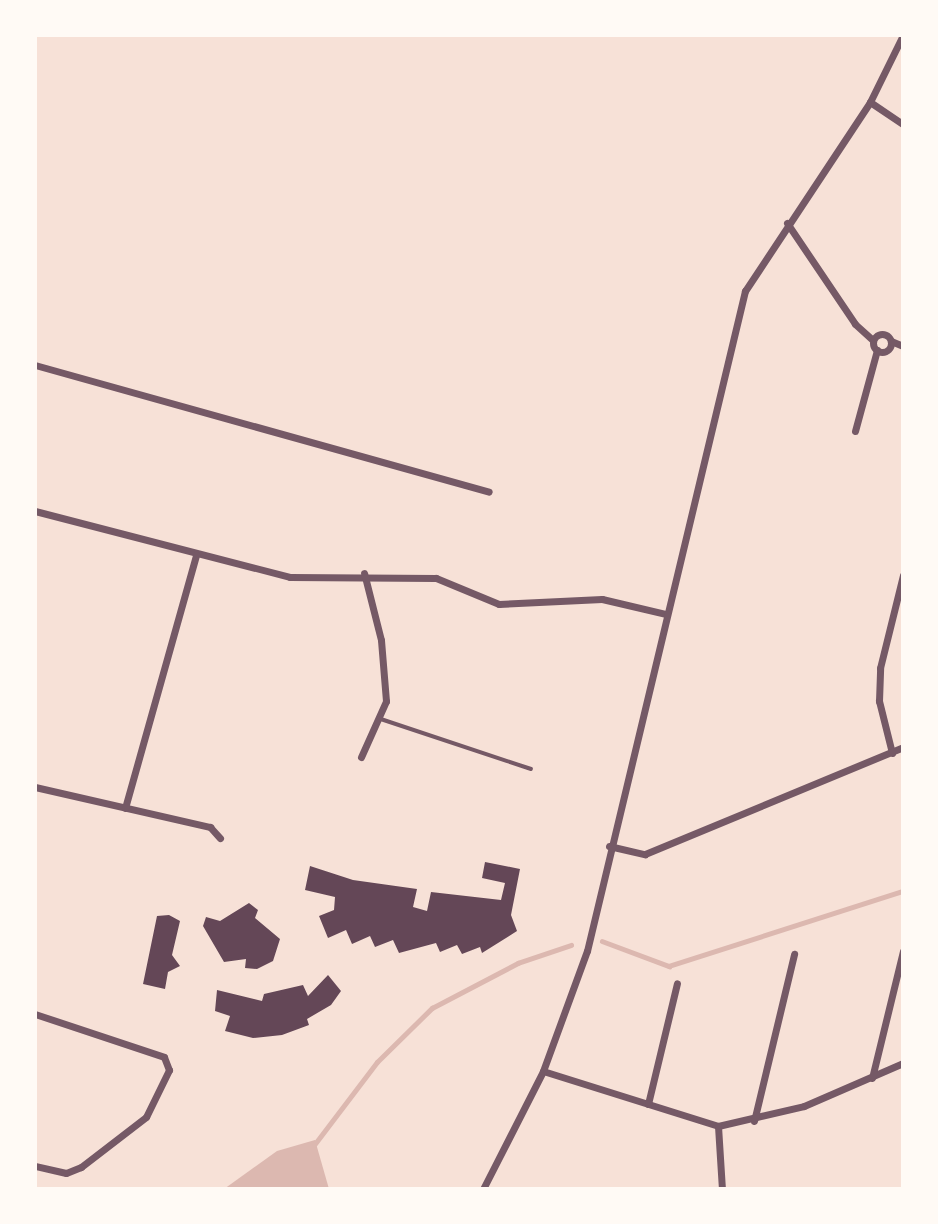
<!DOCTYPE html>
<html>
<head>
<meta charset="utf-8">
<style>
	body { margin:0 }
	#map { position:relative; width:938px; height:1224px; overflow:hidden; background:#f7e1d7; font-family:"Open Sans",sans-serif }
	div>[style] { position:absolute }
	.water>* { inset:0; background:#dcb8b0 }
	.stream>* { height:4.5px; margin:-2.25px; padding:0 2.25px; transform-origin:2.25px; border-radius:2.25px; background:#dcb8b0 }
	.building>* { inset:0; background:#644757 }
	.service>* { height:3.5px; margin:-1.75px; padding:0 1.75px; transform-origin:1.75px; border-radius:1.75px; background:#755966 }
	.minor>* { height:7px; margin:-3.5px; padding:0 3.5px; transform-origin:3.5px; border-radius:3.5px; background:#755966 }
	.minor>.ring { margin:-3.5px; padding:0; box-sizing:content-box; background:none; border:7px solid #755966; border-radius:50% }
	span { translate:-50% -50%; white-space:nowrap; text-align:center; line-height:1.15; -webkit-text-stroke:7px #fffaf5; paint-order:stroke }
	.frame { position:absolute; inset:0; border:37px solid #fffaf5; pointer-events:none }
</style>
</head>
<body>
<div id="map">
	<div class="water">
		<i style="clip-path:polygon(315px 1140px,329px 1189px,224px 1189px,277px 1151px)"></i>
	</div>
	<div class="stream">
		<i style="left:602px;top:941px;width:72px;rotate:20.5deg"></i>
		<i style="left:669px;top:966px;width:246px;rotate:-17.8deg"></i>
		<i style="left:314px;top:1145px;width:104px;rotate:-52.8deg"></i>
		<i style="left:377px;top:1062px;width:77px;rotate:-44.5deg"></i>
		<i style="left:432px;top:1008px;width:97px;rotate:-27.6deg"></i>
		<i style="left:518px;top:963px;width:56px;rotate:-18.8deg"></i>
	</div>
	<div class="building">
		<i style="clip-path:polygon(485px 862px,520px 869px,511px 915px,517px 931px,482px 953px,480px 947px,462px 954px,457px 945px,440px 952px,436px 943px,399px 953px,393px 940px,375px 947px,370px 936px,352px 944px,346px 930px,328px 938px,319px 916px,334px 910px,335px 897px,305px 890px,310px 866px,353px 880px,417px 889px,413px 907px,427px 911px,431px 892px,501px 900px,505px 883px,482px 878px)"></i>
		<i style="clip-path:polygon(249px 903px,258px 910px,255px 918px,280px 939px,273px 961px,257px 969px,245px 968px,246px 959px,224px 962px,203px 926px,206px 917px,220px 921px)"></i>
		<i style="clip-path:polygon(169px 915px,180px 921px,172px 955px,180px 966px,168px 972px,165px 989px,143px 984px,157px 916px)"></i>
		<i style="clip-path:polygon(328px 975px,341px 991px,331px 1005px,307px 1019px,309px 1025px,282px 1035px,253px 1038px,225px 1031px,230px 1016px,215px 1011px,217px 990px,262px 1001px,264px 994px,303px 985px,308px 996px)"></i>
	</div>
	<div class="service">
		<i style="left:381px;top:719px;width:158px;rotate:18.4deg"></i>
	</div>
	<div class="minor">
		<i style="left:870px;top:102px;width:40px;rotate:34deg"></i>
		<i style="left:787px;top:223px;width:122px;rotate:56deg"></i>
		<i style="left:855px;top:324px;width:24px;rotate:42deg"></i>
		<i class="ring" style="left:873px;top:334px;width:11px;height:11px"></i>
		<i style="left:891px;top:341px;width:13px;rotate:23deg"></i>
		<i style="left:35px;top:365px;width:471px;rotate:15.6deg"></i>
		<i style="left:855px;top:431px;width:84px;rotate:-74.8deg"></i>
		<i style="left:35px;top:511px;width:263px;rotate:14.5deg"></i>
		<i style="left:290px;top:577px;width:146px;rotate:0.4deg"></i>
		<i style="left:436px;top:578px;width:68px;rotate:22.4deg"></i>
		<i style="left:499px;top:604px;width:103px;rotate:-2.8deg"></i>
		<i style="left:602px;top:599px;width:66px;rotate:13.2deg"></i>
		<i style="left:892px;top:753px;width:54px;rotate:-104deg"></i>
		<i style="left:879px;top:701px;width:33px;rotate:-88deg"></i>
		<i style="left:880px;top:668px;width:96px;rotate:-76.1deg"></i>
		<i style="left:361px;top:757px;width:61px;rotate:-65.9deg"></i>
		<i style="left:386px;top:701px;width:61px;rotate:-94.7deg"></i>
		<i style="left:381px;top:640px;width:69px;rotate:-104.2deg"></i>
		<i style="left:35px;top:787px;width:180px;rotate:12.9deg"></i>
		<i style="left:210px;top:827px;width:15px;rotate:48deg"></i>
		<i style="left:125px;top:808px;width:263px;rotate:-74.3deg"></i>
		<i style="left:609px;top:846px;width:37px;rotate:13deg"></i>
		<i style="left:645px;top:854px;width:279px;rotate:-22.5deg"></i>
		<i style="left:35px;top:1014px;width:136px;rotate:18.4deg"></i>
		<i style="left:164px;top:1057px;width:14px;rotate:69deg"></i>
		<i style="left:169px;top:1070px;width:52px;rotate:116.1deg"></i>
		<i style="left:146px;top:1117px;width:82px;rotate:142.4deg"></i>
		<i style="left:81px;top:1167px;width:16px;rotate:158deg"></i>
		<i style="left:66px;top:1173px;width:32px;rotate:-167deg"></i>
		<i style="left:543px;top:1071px;width:183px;rotate:17.4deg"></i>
		<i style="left:718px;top:1126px;width:88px;rotate:-13.1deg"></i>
		<i style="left:804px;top:1106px;width:108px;rotate:-23.5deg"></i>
		<i style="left:872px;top:1078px;width:131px;rotate:-76.3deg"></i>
		<i style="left:648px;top:1104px;width:124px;rotate:-76.5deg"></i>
		<i style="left:754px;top:1121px;width:172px;rotate:-76.5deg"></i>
		<i style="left:718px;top:1126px;width:63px;rotate:86.4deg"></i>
		<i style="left:483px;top:1189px;width:132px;rotate:-63deg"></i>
		<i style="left:543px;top:1071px;width:128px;rotate:-69.9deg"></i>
		<i style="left:587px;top:951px;width:679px;rotate:-76.54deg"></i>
		<i style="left:745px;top:291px;width:227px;rotate:-56.5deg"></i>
		<i style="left:870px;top:102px;width:75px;rotate:-63.8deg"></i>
	</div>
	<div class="frame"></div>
</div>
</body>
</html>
